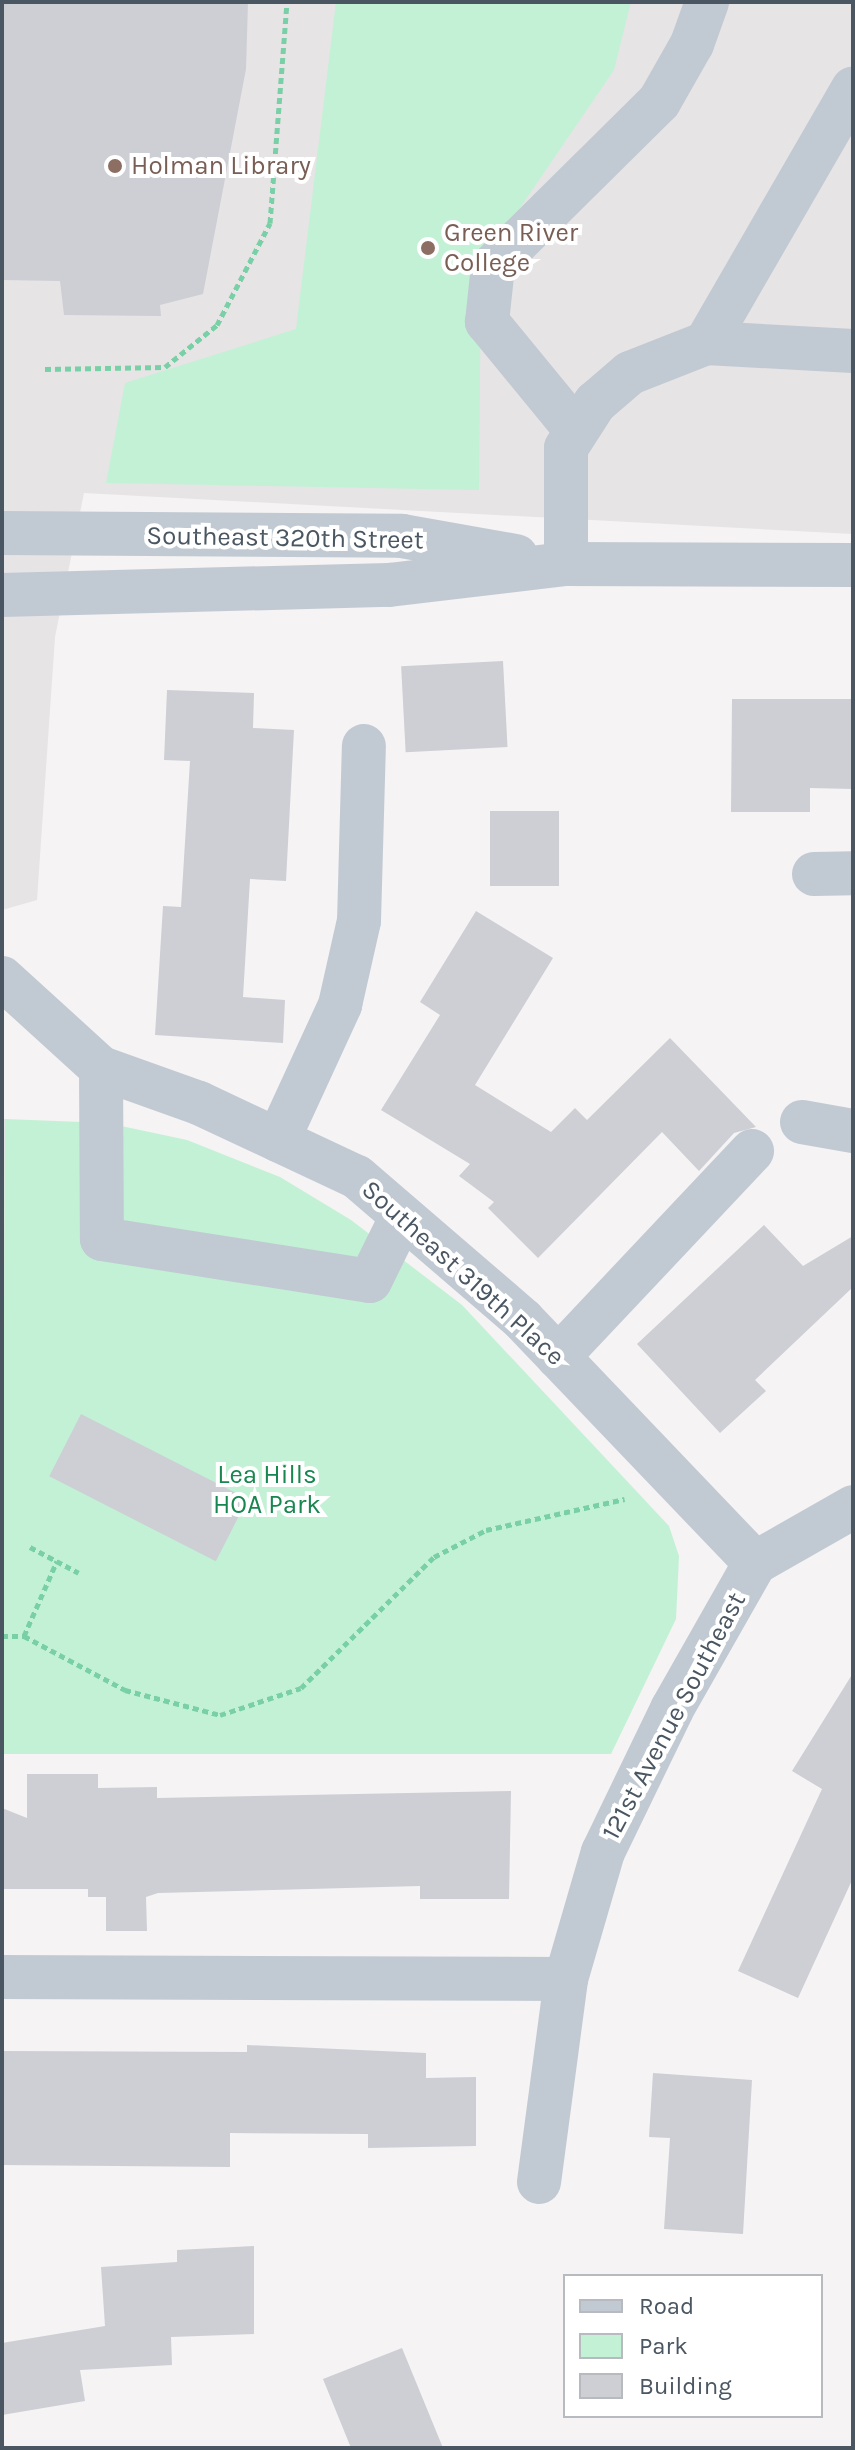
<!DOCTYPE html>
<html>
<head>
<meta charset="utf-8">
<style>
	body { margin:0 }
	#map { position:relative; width:855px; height:2450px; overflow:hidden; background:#f5f3f3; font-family:Karla,sans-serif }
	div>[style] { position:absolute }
	.education>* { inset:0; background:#e6e4e5 }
	.green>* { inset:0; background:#c3f1d5 }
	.building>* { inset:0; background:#cdcfd5; transform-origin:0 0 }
	.path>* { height:5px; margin-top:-2.5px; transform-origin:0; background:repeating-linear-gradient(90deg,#7ad0a6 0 6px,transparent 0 10px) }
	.minor>* { height:44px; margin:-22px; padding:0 22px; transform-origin:22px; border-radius:22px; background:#c1cad2 }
	.dots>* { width:22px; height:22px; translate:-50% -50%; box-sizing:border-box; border:4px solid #fff; border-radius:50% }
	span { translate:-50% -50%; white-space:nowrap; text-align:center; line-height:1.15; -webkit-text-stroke:8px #fff; paint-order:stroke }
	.education-label { font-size:26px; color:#785e54 }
	.left { translate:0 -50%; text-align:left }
	.street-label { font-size:26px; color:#4a5661 }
	.park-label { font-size:26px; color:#17864f }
	.frame { position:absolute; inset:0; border:4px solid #4a5661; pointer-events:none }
	.legend { position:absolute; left:563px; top:2274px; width:260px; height:144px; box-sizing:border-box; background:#fff; border:2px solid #b7bbc0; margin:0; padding:10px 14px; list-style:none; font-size:24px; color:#4a5661 }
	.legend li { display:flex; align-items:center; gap:16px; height:40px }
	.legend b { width:40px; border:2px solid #b7bbc0 }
</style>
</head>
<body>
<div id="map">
	<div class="education">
		<i style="clip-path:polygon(2px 2px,853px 2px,853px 534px,84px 493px,55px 637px,37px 900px,2px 910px)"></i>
		<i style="clip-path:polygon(2px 1119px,5px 1119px,8px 1312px,2px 1312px)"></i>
	</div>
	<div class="green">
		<i style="clip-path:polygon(336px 2px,631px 2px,614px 70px,481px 265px,479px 490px,106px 483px,125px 383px,296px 329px)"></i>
		<i style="clip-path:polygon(5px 1119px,107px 1123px,187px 1140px,280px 1177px,351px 1220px,462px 1305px,669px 1526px,679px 1556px,676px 1619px,611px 1754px,2px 1754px)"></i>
	</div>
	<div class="building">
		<i style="clip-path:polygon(2px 2px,248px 2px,246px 69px,203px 294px,160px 305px,161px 316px,64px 315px,60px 281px,2px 280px)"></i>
		<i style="left:503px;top:661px;width:86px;height:102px;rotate:87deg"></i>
		<i style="clip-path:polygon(167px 690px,254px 693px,253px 728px,294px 730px,286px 881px,250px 879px,243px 997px,285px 1000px,283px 1043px,155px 1035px,163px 906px,181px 907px,190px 761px,164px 760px)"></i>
		<i style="clip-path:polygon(732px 699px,853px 699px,853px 789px,810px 788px,810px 812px,731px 812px)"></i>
		<i style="left:490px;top:811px;width:69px;height:75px"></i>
		<i style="clip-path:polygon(476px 911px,553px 958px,475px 1085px,551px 1132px,575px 1108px,587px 1120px,670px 1038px,756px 1127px,734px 1133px,699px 1171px,662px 1132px,538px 1258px,488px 1208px,494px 1202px,459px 1176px,470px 1164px,381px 1110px,440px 1015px,420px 1002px)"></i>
		<i style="clip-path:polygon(764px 1225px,803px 1266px,853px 1236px,853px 1287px,755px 1380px,766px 1391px,720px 1433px,637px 1344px)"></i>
		<i style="left:81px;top:1414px;width:187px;height:70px;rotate:27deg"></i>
		<i style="clip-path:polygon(853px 1673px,853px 1878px,798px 1998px,738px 1971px,822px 1789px,792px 1771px)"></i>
		<i style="clip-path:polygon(27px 1774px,98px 1774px,98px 1788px,157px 1787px,157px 1798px,511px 1791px,509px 1899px,420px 1899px,420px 1886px,158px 1893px,146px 1897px,147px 1931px,106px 1931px,106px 1897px,88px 1897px,88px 1889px,2px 1889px,2px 1808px,27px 1818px)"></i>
		<i style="clip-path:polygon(247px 2045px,426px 2053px,426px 2078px,476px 2077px,476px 2146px,368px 2148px,368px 2134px,230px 2133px,230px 2167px,2px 2165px,2px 2051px,247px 2052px)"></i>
		<i style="clip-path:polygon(653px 2073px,752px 2080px,743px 2234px,664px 2229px,670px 2138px,649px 2137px)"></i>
		<i style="clip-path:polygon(254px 2246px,254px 2334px,171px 2337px,172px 2365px,80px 2370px,85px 2401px,2px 2415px,2px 2343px,105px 2326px,101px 2267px,177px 2262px,177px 2250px)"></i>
		<i style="clip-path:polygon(402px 2348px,443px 2448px,351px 2448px,323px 2379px)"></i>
	</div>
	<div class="path">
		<i style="left:45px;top:369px;width:120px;rotate:-1deg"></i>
		<i style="left:165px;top:367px;width:67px;rotate:-38.9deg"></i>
		<i style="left:217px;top:325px;width:115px;rotate:-62.5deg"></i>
		<i style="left:270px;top:223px;width:222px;rotate:-85.6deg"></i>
		<i style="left:30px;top:1547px;width:55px;rotate:28deg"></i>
		<i style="left:2px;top:1636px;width:22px"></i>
		<i style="left:24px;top:1636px;width:115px;rotate:28.1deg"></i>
		<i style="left:125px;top:1690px;width:98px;rotate:14.7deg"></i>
		<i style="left:220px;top:1715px;width:85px;rotate:-18.4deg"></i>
		<i style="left:301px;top:1688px;width:187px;rotate:-44.6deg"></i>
		<i style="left:434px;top:1557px;width:59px;rotate:-27.4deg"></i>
		<i style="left:486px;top:1530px;width:142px;rotate:-12.6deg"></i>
		<i style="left:24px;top:1636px;width:82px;rotate:-66.3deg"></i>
	</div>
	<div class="minor">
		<i style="left:706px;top:343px;width:294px;rotate:-60deg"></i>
		<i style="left:575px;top:429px;width:139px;rotate:-129.4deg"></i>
		<i style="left:487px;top:322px;width:56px;rotate:-83.9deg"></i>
		<i style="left:493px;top:266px;width:233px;rotate:-44.7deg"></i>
		<i style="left:659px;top:102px;width:67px;rotate:-60.4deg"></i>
		<i style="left:692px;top:44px;width:45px;rotate:-70.3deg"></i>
		<i style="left:2px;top:533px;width:400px;rotate:0.4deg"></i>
		<i style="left:402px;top:536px;width:116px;rotate:10deg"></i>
		<i style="left:566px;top:564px;width:116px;rotate:-90deg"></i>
		<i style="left:566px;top:448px;width:54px;rotate:-57.2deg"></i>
		<i style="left:595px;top:403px;width:46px;rotate:-40.6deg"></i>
		<i style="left:630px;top:373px;width:82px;rotate:-21.5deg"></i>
		<i style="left:706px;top:343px;width:147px;rotate:3.1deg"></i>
		<i style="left:2px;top:595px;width:387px;rotate:-1.5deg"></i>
		<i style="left:389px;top:585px;width:178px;rotate:-6.8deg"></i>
		<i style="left:566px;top:564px;width:287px;rotate:0.2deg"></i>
		<i style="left:814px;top:874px;width:39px;rotate:-1deg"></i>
		<i style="left:2px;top:978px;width:134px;rotate:42.3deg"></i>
		<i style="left:101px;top:1068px;width:104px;rotate:19.7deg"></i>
		<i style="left:199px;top:1103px;width:174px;rotate:25.1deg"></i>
		<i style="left:357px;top:1177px;width:219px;rotate:40.7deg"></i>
		<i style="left:523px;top:1320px;width:336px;rotate:46.3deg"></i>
		<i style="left:101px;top:1068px;width:171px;rotate:89.7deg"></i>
		<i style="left:102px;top:1239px;width:271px;rotate:8.9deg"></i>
		<i style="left:370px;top:1281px;width:72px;rotate:-63.8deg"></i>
		<i style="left:802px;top:1122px;width:52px;rotate:10deg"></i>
		<i style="left:278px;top:1140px;width:149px;rotate:-65.3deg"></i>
		<i style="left:340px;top:1005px;width:86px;rotate:-77.3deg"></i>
		<i style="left:359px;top:921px;width:175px;rotate:-88.4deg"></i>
		<i style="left:558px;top:1357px;width:283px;rotate:-46.7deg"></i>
		<i style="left:2px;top:1977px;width:564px;rotate:0.2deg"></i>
		<i style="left:539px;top:2182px;width:205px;rotate:-82.4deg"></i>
		<i style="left:566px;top:1979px;width:132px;rotate:-73.8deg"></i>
		<i style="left:603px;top:1852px;width:159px;rotate:-64.2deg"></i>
		<i style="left:672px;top:1709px;width:168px;rotate:-60.4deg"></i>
		<i style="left:755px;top:1563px;width:113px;rotate:-29.7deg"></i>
	</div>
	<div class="dots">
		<i style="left:115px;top:166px;background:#8d6e63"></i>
		<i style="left:428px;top:248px;background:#8d6e63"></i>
	</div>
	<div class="education-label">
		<span class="left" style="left:131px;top:166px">Holman Library</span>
		<span class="left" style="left:444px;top:248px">Green River<br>College</span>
	</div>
	<div class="street-label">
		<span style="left:285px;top:538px;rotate:1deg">Southeast 320th Street</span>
		<span style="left:463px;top:1273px;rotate:42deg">Southeast 319th Place</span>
		<span style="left:674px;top:1716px;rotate:-62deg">121st Avenue Southeast</span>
	</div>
	<div class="park-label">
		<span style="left:267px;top:1490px">Lea Hills<br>HOA Park</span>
	</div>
	<div class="frame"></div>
	<ul class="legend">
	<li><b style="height:10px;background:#c1cad2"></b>Road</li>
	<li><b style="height:22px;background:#c3f1d5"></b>Park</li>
	<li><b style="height:22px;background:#cdcfd5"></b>Building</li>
	</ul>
</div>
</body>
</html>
